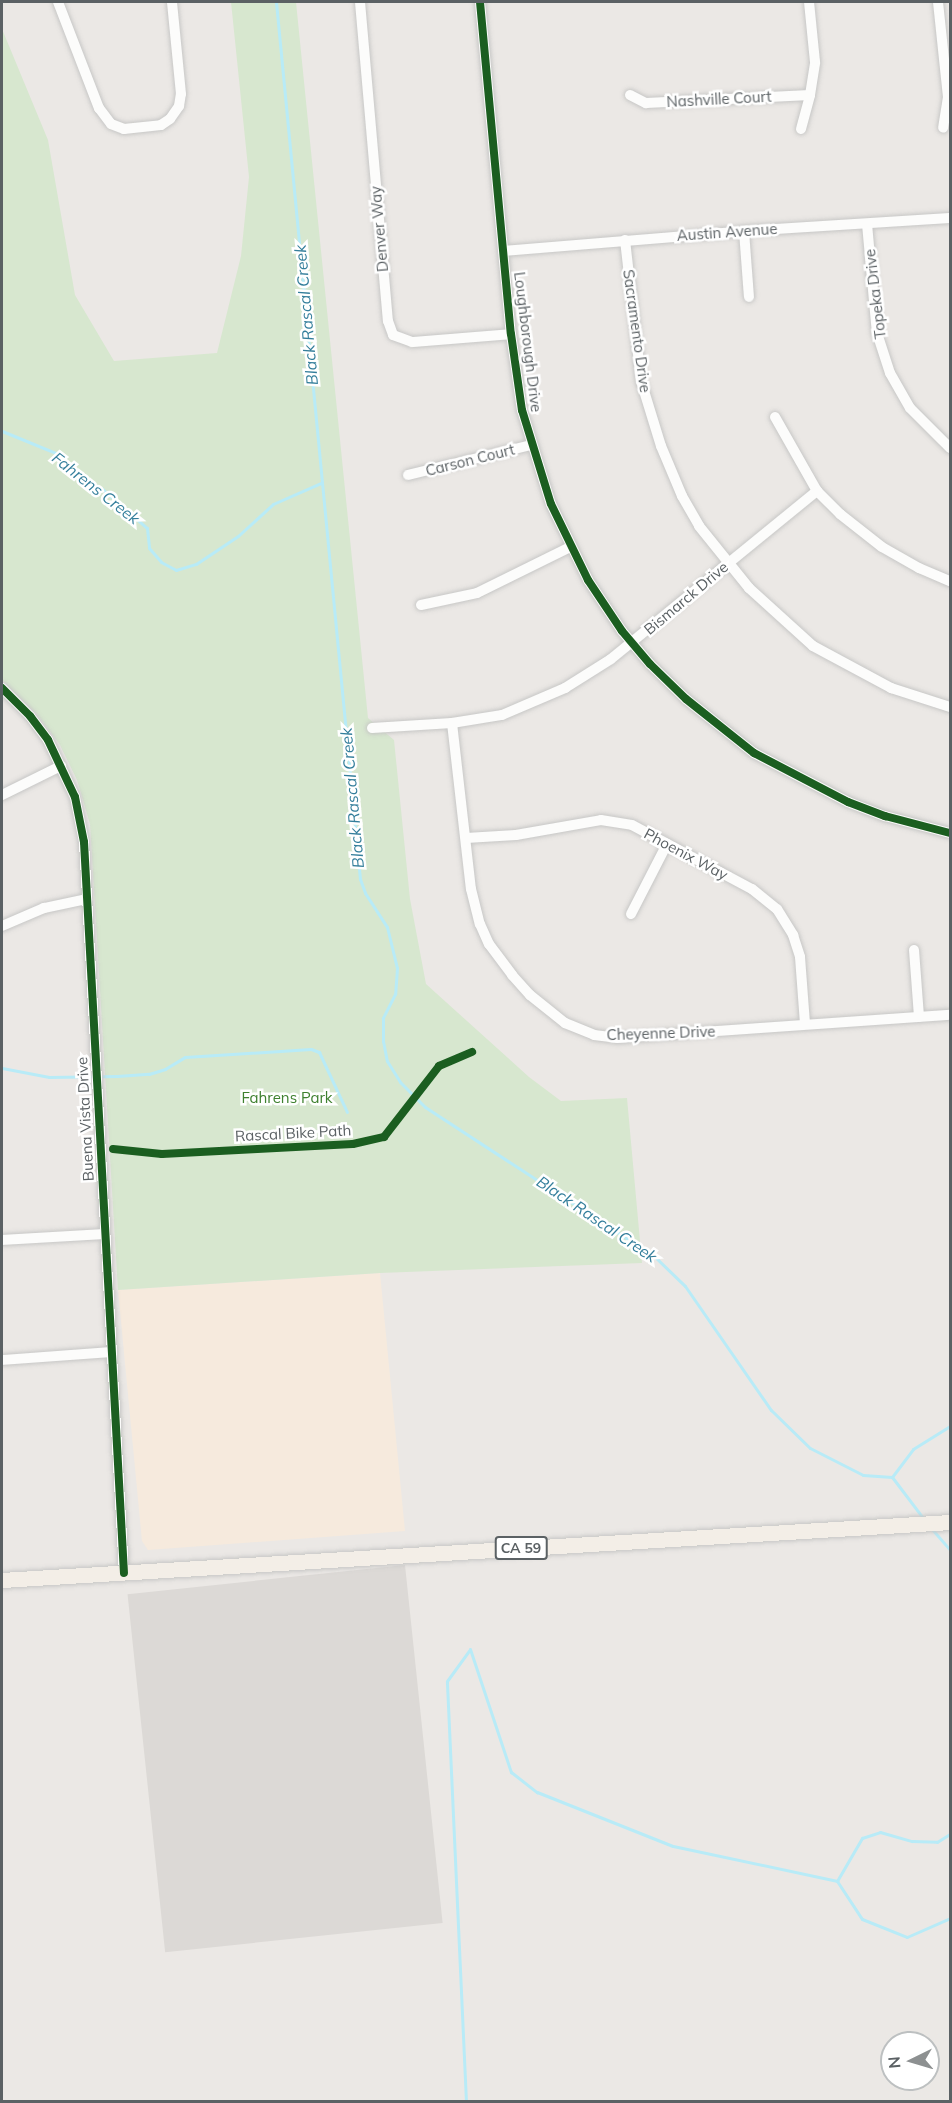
<!DOCTYPE html>
<html>
<head>
<meta charset="utf-8">
<style>
	body { margin:0 }
	#map { position:relative; width:952px; height:2103px; overflow:hidden; background:#ebe8e5; font-family:Mulish,sans-serif }
	div>[style] { position:absolute }
	.commercial>* { inset:0; background:#f6eadd }
	.industrial>* { inset:0; background:#dcd9d6; transform-origin:0 0 }
	.green>* { inset:0; background:#d7e7cf }
	.stream>* { height:3px; margin:-1.5px; padding:0 1.5px; transform-origin:1.5px; border-radius:1.5px; background:#b8ebf7 }
	.roads { filter:drop-shadow(0 0 2px #c7c7c6) drop-shadow(0 0 2px #c7c7c6) }
	.street>* { height:10px; margin:-5px; padding:0 5px; transform-origin:5px; border-radius:5px; background:#fcfcfb }
	.primary>* { height:15px; margin:-7.5px; padding:0 7.5px; transform-origin:7.5px; border-radius:7.5px; background:#f3eee7 }
	.cycleway>* { height:8px; margin:-4px; padding:0 4px; transform-origin:4px; border-radius:4px; background:#1b5e20 }
	span { translate:-50% -50%; white-space:nowrap; text-align:center; line-height:1.15; -webkit-text-stroke:5px #fff; paint-order:stroke }
	.shield-label span { padding:2px 4px; background:#fff; border:2px solid; border-radius:4px; -webkit-text-stroke-width:0 }
	.shield-label { font-size:14px; color:#5b6164; font-weight:700 }
	.street-label { font-size:15px; color:#5b6164 }
	.park-label { font-size:15px; color:#3e802f }
	.water-label { font-size:16px; color:#337e9b; font-style:italic }
	.frame { position:absolute; inset:0; border:3px solid #5b6164; pointer-events:none }
	.north { position:absolute; left:880px; top:2031px; width:60px; height:60px; box-sizing:border-box; background:#fff; border:2px solid #bdc0c1; border-radius:50%; rotate:265deg; font-size:16px; font-weight:700; line-height:24px; text-align:center; color:#5b6164 }
	.north::after { content:''; display:block; margin:auto; width:21px; height:27px; background:#8d9091; clip-path:polygon(50% 0,100% 100%,50% 72%,0 100%) }
</style>
</head>
<body>
<div id="map">
	<div class="commercial">
		<i style="clip-path:polygon(380px 1273px,405px 1531px,148px 1550px,142px 1541px,118px 1290px)"></i>
	</div>
	<div class="industrial">
		<i style="left:405px;top:1565px;width:360px;height:279px;rotate:84deg"></i>
	</div>
	<div class="green">
		<i style="clip-path:polygon(231px 2px,296px 2px,368px 718px,394px 740px,410px 899px,426px 984px,529px 1077px,561px 1101px,627px 1098px,642px 1263px,380px 1273px,118px 1290px,90px 824px,77px 780px,60px 745px,37px 714px,2px 680px,2px 29px,48px 140px,75px 295px,114px 361px,217px 353px,241px 256px,249px 177px)"></i>
	</div>
	<div class="stream">
		<i style="left:276px;top:2px;width:881px;rotate:84.53deg"></i>
		<i style="left:360px;top:879px;width:15px;rotate:70deg"></i>
		<i style="left:365px;top:893px;width:40px;rotate:57.1deg"></i>
		<i style="left:387px;top:927px;width:42px;rotate:76.3deg"></i>
		<i style="left:397px;top:968px;width:26px;rotate:94deg"></i>
		<i style="left:395px;top:994px;width:27px;rotate:117deg"></i>
		<i style="left:383px;top:1018px;width:23px;rotate:90deg"></i>
		<i style="left:383px;top:1041px;width:20px;rotate:79deg"></i>
		<i style="left:387px;top:1061px;width:25px;rotate:58deg"></i>
		<i style="left:400px;top:1082px;width:35px;rotate:45deg"></i>
		<i style="left:425px;top:1107px;width:273px;rotate:33.1deg"></i>
		<i style="left:654px;top:1256px;width:43px;rotate:44.1deg"></i>
		<i style="left:685px;top:1286px;width:151px;rotate:55.3deg"></i>
		<i style="left:771px;top:1410px;width:54px;rotate:44.3deg"></i>
		<i style="left:810px;top:1448px;width:59px;rotate:27deg"></i>
		<i style="left:863px;top:1475px;width:29px;rotate:4deg"></i>
		<i style="left:2px;top:431px;width:61px;rotate:22.3deg"></i>
		<i style="left:58px;top:454px;width:27px;rotate:51deg"></i>
		<i style="left:75px;top:475px;width:18px;rotate:38deg"></i>
		<i style="left:89px;top:486px;width:12px;rotate:9deg"></i>
		<i style="left:101px;top:488px;width:61px;rotate:41deg"></i>
		<i style="left:147px;top:528px;width:20px;rotate:84deg"></i>
		<i style="left:149px;top:548px;width:18px;rotate:49deg"></i>
		<i style="left:161px;top:562px;width:17px;rotate:28deg"></i>
		<i style="left:176px;top:570px;width:21px;rotate:-17deg"></i>
		<i style="left:196px;top:564px;width:50px;rotate:-33.7deg"></i>
		<i style="left:238px;top:536px;width:47px;rotate:-42.4deg"></i>
		<i style="left:273px;top:504px;width:52px;rotate:-23.6deg"></i>
		<i style="left:2px;top:1068px;width:48px;rotate:10.8deg"></i>
		<i style="left:49px;top:1077px;width:68px;rotate:-0.8deg"></i>
		<i style="left:117px;top:1076px;width:32px;rotate:-4deg"></i>
		<i style="left:149px;top:1074px;width:17px;rotate:-17deg"></i>
		<i style="left:165px;top:1069px;width:23px;rotate:-31deg"></i>
		<i style="left:185px;top:1057px;width:126px;rotate:-3.6deg"></i>
		<i style="left:311px;top:1049px;width:9px;rotate:21deg"></i>
		<i style="left:319px;top:1052px;width:66px;rotate:65deg"></i>
		<i style="left:892px;top:1477px;width:51px;rotate:52.9deg"></i>
		<i style="left:892px;top:1477px;width:35px;rotate:-53deg"></i>
		<i style="left:913px;top:1449px;width:44px;rotate:-31.9deg"></i>
		<i style="left:931px;top:1528px;width:29px;rotate:49deg"></i>
		<i style="left:470px;top:1649px;width:130px;rotate:71.6deg"></i>
		<i style="left:511px;top:1772px;width:33px;rotate:38deg"></i>
		<i style="left:537px;top:1792px;width:146px;rotate:21.7deg"></i>
		<i style="left:673px;top:1846px;width:168px;rotate:12deg"></i>
		<i style="left:837px;top:1881px;width:45px;rotate:56.7deg"></i>
		<i style="left:862px;top:1919px;width:48px;rotate:21.8deg"></i>
		<i style="left:907px;top:1937px;width:47px;rotate:-23.8deg"></i>
		<i style="left:837px;top:1881px;width:50px;rotate:-59.8deg"></i>
		<i style="left:862px;top:1838px;width:19px;rotate:-18deg"></i>
		<i style="left:880px;top:1832px;width:33px;rotate:16deg"></i>
		<i style="left:912px;top:1841px;width:25px;rotate:2deg"></i>
		<i style="left:937px;top:1842px;width:15px;rotate:-32deg"></i>
		<i style="left:466px;top:2102px;width:421px;rotate:-92.6deg"></i>
		<i style="left:447px;top:1681px;width:39px;rotate:-54deg"></i>
	</div>
	<div class="roads">
		<div class="street">
			<i style="left:58px;top:2px;width:114px;rotate:68.9deg"></i>
			<i style="left:99px;top:108px;width:20px;rotate:53deg"></i>
			<i style="left:111px;top:124px;width:14px;rotate:21deg"></i>
			<i style="left:124px;top:129px;width:37px;rotate:-6deg"></i>
			<i style="left:161px;top:125px;width:11px;rotate:-34deg"></i>
			<i style="left:170px;top:119px;width:16px;rotate:-55deg"></i>
			<i style="left:179px;top:106px;width:12px;rotate:-81deg"></i>
			<i style="left:181px;top:94px;width:92px;rotate:-95.6deg"></i>
			<i style="left:360px;top:2px;width:320px;rotate:85deg"></i>
			<i style="left:388px;top:321px;width:15px;rotate:70deg"></i>
			<i style="left:393px;top:335px;width:20px;rotate:20deg"></i>
			<i style="left:412px;top:342px;width:99px;rotate:-4.6deg"></i>
			<i style="left:480px;top:2px;width:333px;rotate:84.7deg"></i>
			<i style="left:511px;top:334px;width:77px;rotate:81.8deg"></i>
			<i style="left:522px;top:410px;width:98px;rotate:72.9deg"></i>
			<i style="left:551px;top:504px;width:85px;rotate:64deg"></i>
			<i style="left:588px;top:580px;width:61px;rotate:56.3deg"></i>
			<i style="left:622px;top:631px;width:43px;rotate:49.7deg"></i>
			<i style="left:650px;top:664px;width:50px;rotate:44.2deg"></i>
			<i style="left:686px;top:699px;width:87px;rotate:38.5deg"></i>
			<i style="left:754px;top:753px;width:106px;rotate:27.5deg"></i>
			<i style="left:848px;top:802px;width:40px;rotate:21deg"></i>
			<i style="left:885px;top:816px;width:67px;rotate:14.7deg"></i>
			<i style="left:938px;top:2px;width:96px;rotate:84deg"></i>
			<i style="left:948px;top:97px;width:31px;rotate:99deg"></i>
			<i style="left:630px;top:95px;width:18px;rotate:27deg"></i>
			<i style="left:646px;top:103px;width:164px;rotate:-2.8deg"></i>
			<i style="left:801px;top:129px;width:35px;rotate:-75deg"></i>
			<i style="left:810px;top:95px;width:33px;rotate:-81deg"></i>
			<i style="left:815px;top:62px;width:60px;rotate:-95.7deg"></i>
			<i style="left:867px;top:224px;width:109px;rotate:84.8deg"></i>
			<i style="left:877px;top:333px;width:42px;rotate:72deg"></i>
			<i style="left:890px;top:373px;width:40px;rotate:60.3deg"></i>
			<i style="left:910px;top:408px;width:57px;rotate:45deg"></i>
			<i style="left:744px;top:231px;width:66px;rotate:85.7deg"></i>
			<i style="left:625px;top:240px;width:142px;rotate:83.5deg"></i>
			<i style="left:641px;top:381px;width:68px;rotate:72.9deg"></i>
			<i style="left:661px;top:446px;width:54px;rotate:67.2deg"></i>
			<i style="left:682px;top:496px;width:34px;rotate:60deg"></i>
			<i style="left:699px;top:526px;width:80px;rotate:51.1deg"></i>
			<i style="left:749px;top:588px;width:86px;rotate:42.2deg"></i>
			<i style="left:813px;top:646px;width:89px;rotate:28.3deg"></i>
			<i style="left:891px;top:688px;width:62px;rotate:17.9deg"></i>
			<i style="left:503px;top:251px;width:242px;rotate:-4.7deg"></i>
			<i style="left:744px;top:231px;width:206px;rotate:-3.6deg"></i>
			<i style="left:775px;top:417px;width:85px;rotate:60.4deg"></i>
			<i style="left:817px;top:491px;width:33px;rotate:45deg"></i>
			<i style="left:840px;top:514px;width:53px;rotate:38.2deg"></i>
			<i style="left:882px;top:547px;width:43px;rotate:29.6deg"></i>
			<i style="left:919px;top:568px;width:34px;rotate:23deg"></i>
			<i style="left:408px;top:475px;width:127px;rotate:-13.7deg"></i>
			<i style="left:421px;top:605px;width:57px;rotate:-12.1deg"></i>
			<i style="left:477px;top:593px;width:104px;rotate:-26.3deg"></i>
			<i style="left:2px;top:688px;width:40px;rotate:45deg"></i>
			<i style="left:30px;top:716px;width:30px;rotate:53deg"></i>
			<i style="left:48px;top:740px;width:63px;rotate:64.7deg"></i>
			<i style="left:75px;top:797px;width:46px;rotate:78.7deg"></i>
			<i style="left:84px;top:842px;width:732px;rotate:86.87deg"></i>
			<i style="left:452px;top:723px;width:167px;rotate:83.5deg"></i>
			<i style="left:471px;top:889px;width:36px;rotate:76deg"></i>
			<i style="left:480px;top:924px;width:22px;rotate:66deg"></i>
			<i style="left:489px;top:944px;width:39px;rotate:53deg"></i>
			<i style="left:512px;top:975px;width:27px;rotate:48deg"></i>
			<i style="left:530px;top:995px;width:45px;rotate:38.7deg"></i>
			<i style="left:565px;top:1023px;width:31px;rotate:22deg"></i>
			<i style="left:594px;top:1035px;width:23px;rotate:7deg"></i>
			<i style="left:617px;top:1038px;width:334px;rotate:-4deg"></i>
			<i style="left:372px;top:728px;width:80px;rotate:-3.6deg"></i>
			<i style="left:452px;top:723px;width:51px;rotate:-9.1deg"></i>
			<i style="left:502px;top:715px;width:69px;rotate:-23.2deg"></i>
			<i style="left:565px;top:688px;width:54px;rotate:-32.2deg"></i>
			<i style="left:611px;top:659px;width:266px;rotate:-39.2deg"></i>
			<i style="left:2px;top:795px;width:66px;rotate:-26.2deg"></i>
			<i style="left:466px;top:838px;width:50px;rotate:-3.4deg"></i>
			<i style="left:516px;top:835px;width:86px;rotate:-10deg"></i>
			<i style="left:601px;top:820px;width:31px;rotate:9deg"></i>
			<i style="left:632px;top:825px;width:136px;rotate:28.1deg"></i>
			<i style="left:752px;top:889px;width:32px;rotate:39deg"></i>
			<i style="left:777px;top:909px;width:31px;rotate:58deg"></i>
			<i style="left:793px;top:935px;width:23px;rotate:72deg"></i>
			<i style="left:800px;top:957px;width:67px;rotate:85.7deg"></i>
			<i style="left:631px;top:914px;width:79px;rotate:-62.8deg"></i>
			<i style="left:2px;top:926px;width:46px;rotate:-23.2deg"></i>
			<i style="left:44px;top:908px;width:44px;rotate:-11.8deg"></i>
			<i style="left:914px;top:950px;width:67px;rotate:85.7deg"></i>
			<i style="left:2px;top:1240px;width:102px;rotate:-3.4deg"></i>
			<i style="left:2px;top:1360px;width:108px;rotate:-4.2deg"></i>
		</div>
		<div class="primary">
			<i style="left:2px;top:1580px;width:950px;rotate:-3.5deg"></i>
		</div>
	</div>
	<div class="cycleway">
		<i style="left:480px;top:2px;width:333px;rotate:84.7deg"></i>
		<i style="left:511px;top:334px;width:77px;rotate:81.8deg"></i>
		<i style="left:522px;top:410px;width:98px;rotate:72.9deg"></i>
		<i style="left:551px;top:504px;width:85px;rotate:64deg"></i>
		<i style="left:588px;top:580px;width:61px;rotate:56.3deg"></i>
		<i style="left:622px;top:631px;width:43px;rotate:49.7deg"></i>
		<i style="left:650px;top:664px;width:50px;rotate:44.2deg"></i>
		<i style="left:686px;top:699px;width:87px;rotate:38.5deg"></i>
		<i style="left:754px;top:753px;width:106px;rotate:27.5deg"></i>
		<i style="left:848px;top:802px;width:40px;rotate:21deg"></i>
		<i style="left:885px;top:816px;width:67px;rotate:14.7deg"></i>
		<i style="left:2px;top:688px;width:40px;rotate:45deg"></i>
		<i style="left:30px;top:716px;width:30px;rotate:53deg"></i>
		<i style="left:48px;top:740px;width:63px;rotate:64.7deg"></i>
		<i style="left:75px;top:797px;width:46px;rotate:78.7deg"></i>
		<i style="left:84px;top:842px;width:732px;rotate:86.87deg"></i>
		<i style="left:113px;top:1149px;width:49px;rotate:5.8deg"></i>
		<i style="left:162px;top:1154px;width:191px;rotate:-3deg"></i>
		<i style="left:353px;top:1144px;width:32px;rotate:-13deg"></i>
		<i style="left:384px;top:1137px;width:90px;rotate:-52.2deg"></i>
		<i style="left:439px;top:1066px;width:36px;rotate:-23deg"></i>
	</div>
	<div class="shield-label">
		<span style="left:521px;top:1548px">CA 59</span>
	</div>
	<div class="street-label">
		<span style="left:719px;top:99px;rotate:-3deg">Nashville Court</span>
		<span style="left:379px;top:229px;rotate:-95deg">Denver Way</span>
		<span style="left:727px;top:232px;rotate:-4deg">Austin Avenue</span>
		<span style="left:875px;top:294px;rotate:-97deg">Topeka Drive</span>
		<span style="left:637px;top:331px;rotate:82deg">Sacramento Drive</span>
		<span style="left:528px;top:342px;rotate:83deg">Loughborough Drive</span>
		<span style="left:470px;top:460px;rotate:-14deg">Carson Court</span>
		<span style="left:686px;top:598px;rotate:-40deg">Bismarck Drive</span>
		<span style="left:686px;top:854px;rotate:28deg">Phoenix Way</span>
		<span style="left:661px;top:1033px;rotate:-2deg">Cheyenne Drive</span>
		<span style="left:85px;top:1119px;rotate:-93deg">Buena Vista Drive</span>
		<span style="left:293px;top:1133px;rotate:-3deg">Rascal Bike Path</span>
	</div>
	<div class="park-label">
		<span style="left:287px;top:1098px">Fahrens Park</span>
	</div>
	<div class="water-label">
		<span style="left:306px;top:315px;rotate:-95deg">Black Rascal Creek</span>
		<span style="left:96px;top:488px;rotate:38deg">Fahrens Creek</span>
		<span style="left:352px;top:798px;rotate:-95deg">Black Rascal Creek</span>
		<span style="left:597px;top:1219px;rotate:34deg">Black Rascal Creek</span>
	</div>
	<div class="frame"></div>
	<div class="north">N</div>
</div>
</body>
</html>
